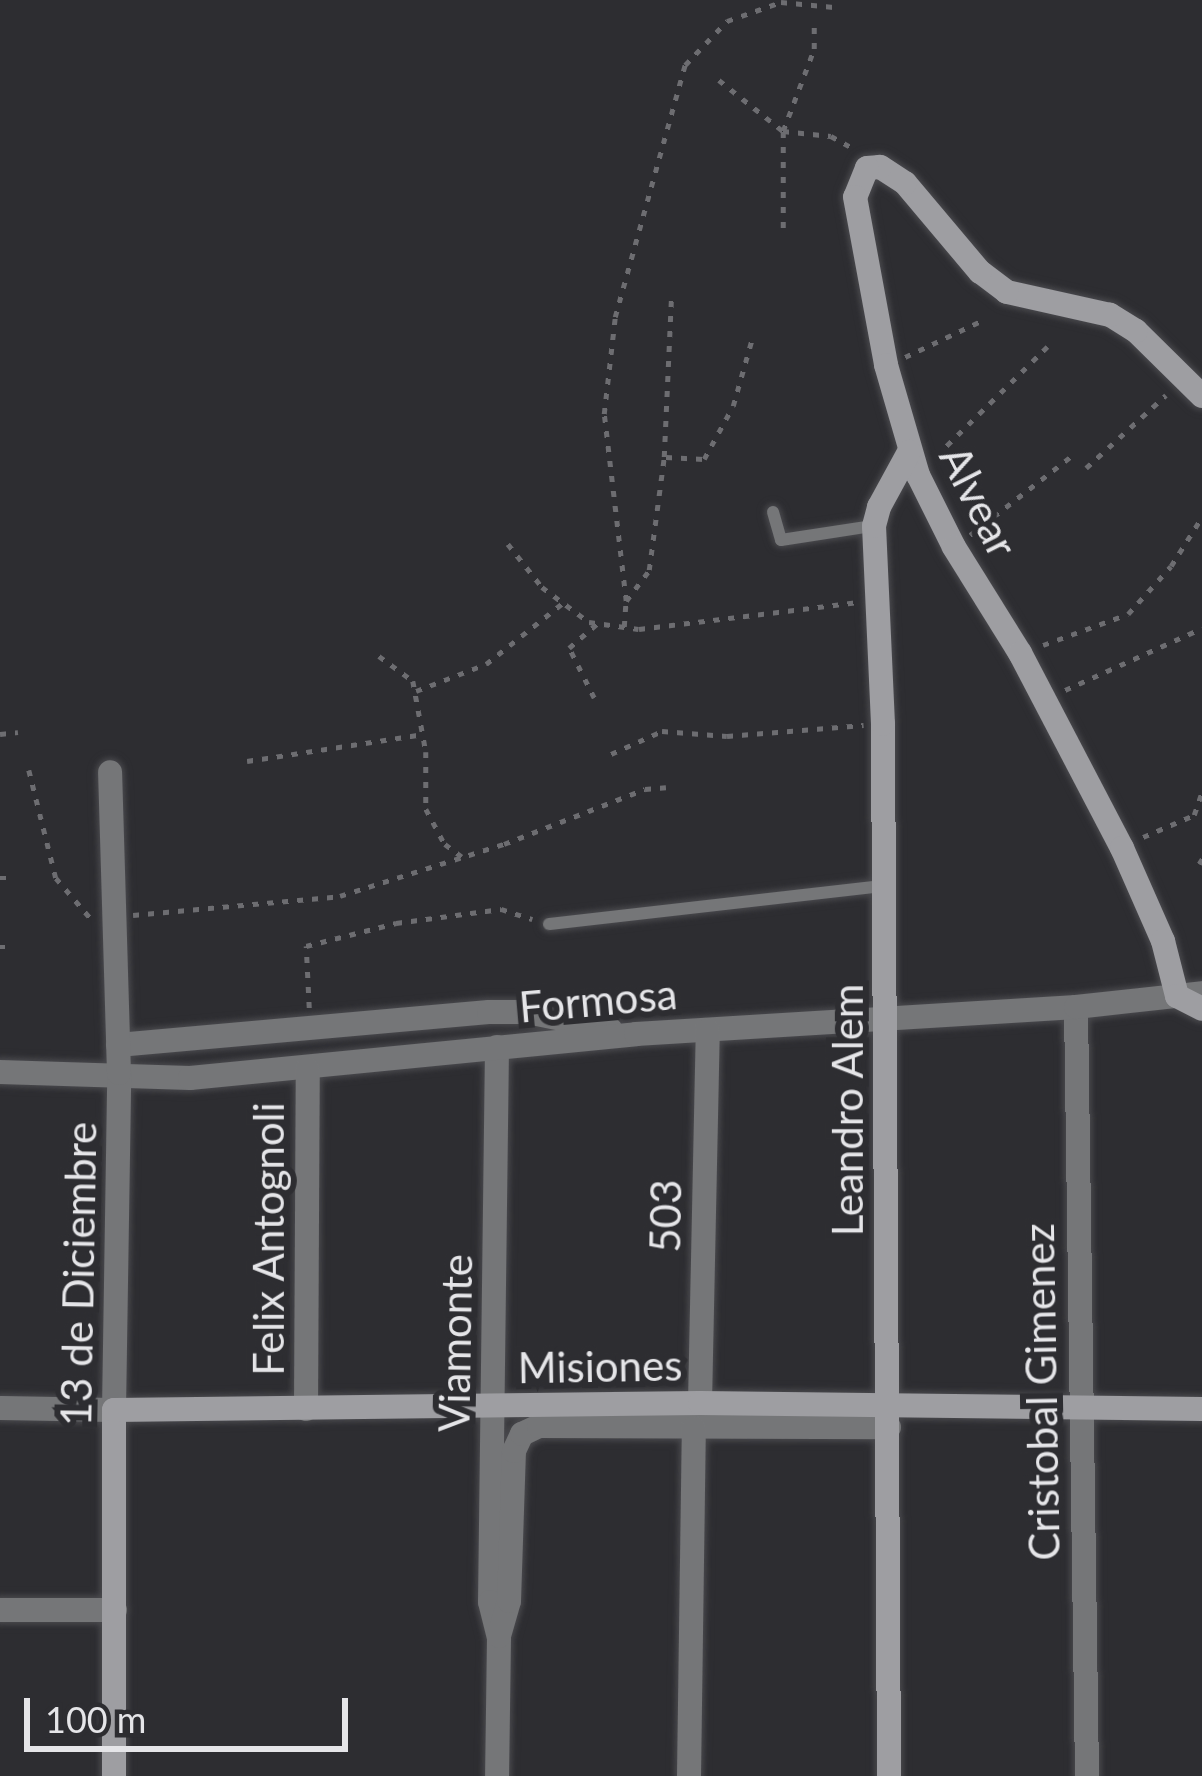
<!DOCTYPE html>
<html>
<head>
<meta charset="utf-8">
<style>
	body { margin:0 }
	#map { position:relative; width:1202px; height:1776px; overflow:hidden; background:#2d2d31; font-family:Lato,sans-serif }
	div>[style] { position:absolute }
	.path>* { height:4.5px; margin-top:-2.25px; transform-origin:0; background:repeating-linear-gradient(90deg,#6d6d71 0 6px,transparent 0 15px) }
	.roads { filter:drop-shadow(0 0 3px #4a4a4e) drop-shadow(0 0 3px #4a4a4e) }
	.lane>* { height:12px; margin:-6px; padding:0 6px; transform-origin:6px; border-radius:6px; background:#757678 }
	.street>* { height:24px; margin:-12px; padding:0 12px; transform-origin:12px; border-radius:12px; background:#757678 }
	.secondary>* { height:24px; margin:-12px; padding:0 12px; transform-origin:12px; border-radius:12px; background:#9e9ea2 }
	span { translate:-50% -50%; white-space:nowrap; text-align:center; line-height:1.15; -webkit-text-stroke:12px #2d2d31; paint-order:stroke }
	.street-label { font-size:42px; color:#e5e5e8 }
	.scale { position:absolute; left:24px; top:1698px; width:324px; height:54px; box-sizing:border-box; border:6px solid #e5e5e8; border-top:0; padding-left:15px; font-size:36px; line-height:42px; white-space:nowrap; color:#e5e5e8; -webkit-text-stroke:9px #2d2d31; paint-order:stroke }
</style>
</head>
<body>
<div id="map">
	<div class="path">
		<i style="left:719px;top:80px;width:82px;rotate:38.6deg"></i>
		<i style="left:783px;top:131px;width:48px;rotate:5.9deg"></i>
		<i style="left:831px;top:136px;width:26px;rotate:29deg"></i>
		<i style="left:783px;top:228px;width:97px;rotate:-90deg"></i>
		<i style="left:783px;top:131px;width:88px;rotate:-69.3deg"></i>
		<i style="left:814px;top:49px;width:22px;rotate:-90deg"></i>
		<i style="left:905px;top:357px;width:84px;rotate:-25.3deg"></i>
		<i style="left:936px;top:456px;width:156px;rotate:-44.5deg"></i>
		<i style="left:666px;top:457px;width:38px;rotate:3deg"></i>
		<i style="left:704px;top:459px;width:60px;rotate:-61.3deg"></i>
		<i style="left:733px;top:406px;width:70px;rotate:-74.2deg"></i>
		<i style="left:1086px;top:468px;width:108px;rotate:-42.4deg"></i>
		<i style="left:970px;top:535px;width:132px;rotate:-37.9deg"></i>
		<i style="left:508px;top:544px;width:55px;rotate:51.7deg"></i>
		<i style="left:542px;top:587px;width:59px;rotate:36.7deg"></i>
		<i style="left:589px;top:622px;width:50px;rotate:8deg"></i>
		<i style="left:639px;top:629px;width:221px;rotate:-7deg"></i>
		<i style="left:626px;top:601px;width:188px;rotate:-96.7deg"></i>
		<i style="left:604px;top:414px;width:98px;rotate:-83.5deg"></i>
		<i style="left:615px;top:317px;width:262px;rotate:-74.5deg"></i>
		<i style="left:685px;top:65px;width:61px;rotate:-46.3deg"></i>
		<i style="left:727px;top:21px;width:57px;rotate:-19.4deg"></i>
		<i style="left:781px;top:2px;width:53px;rotate:5.4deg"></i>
		<i style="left:624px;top:627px;width:26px;rotate:-86deg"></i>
		<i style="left:626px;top:601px;width:39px;rotate:-53deg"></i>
		<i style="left:649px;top:570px;width:114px;rotate:-82.4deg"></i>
		<i style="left:664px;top:457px;width:157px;rotate:-87.4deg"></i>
		<i style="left:1043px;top:645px;width:90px;rotate:-20deg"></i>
		<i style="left:1128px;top:614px;width:64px;rotate:-48.1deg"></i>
		<i style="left:1171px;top:566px;width:58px;rotate:-57.7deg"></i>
		<i style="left:379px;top:656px;width:42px;rotate:36.3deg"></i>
		<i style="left:413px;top:681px;width:72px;rotate:79.6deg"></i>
		<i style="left:426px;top:752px;width:57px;rotate:90deg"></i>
		<i style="left:426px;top:809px;width:40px;rotate:62deg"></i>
		<i style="left:445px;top:844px;width:21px;rotate:37deg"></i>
		<i style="left:1065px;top:690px;width:150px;rotate:-24.3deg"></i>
		<i style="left:416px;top:691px;width:75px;rotate:-21.1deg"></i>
		<i style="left:486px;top:664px;width:100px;rotate:-38.5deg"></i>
		<i style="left:594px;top:698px;width:56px;rotate:-116.6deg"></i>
		<i style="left:569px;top:648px;width:38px;rotate:-41deg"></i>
		<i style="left:0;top:734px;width:18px;rotate:-6deg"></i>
		<i style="left:611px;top:754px;width:56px;rotate:-24.3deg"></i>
		<i style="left:662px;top:731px;width:65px;rotate:4.4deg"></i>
		<i style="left:727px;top:736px;width:137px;rotate:-4.6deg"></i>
		<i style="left:247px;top:761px;width:179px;rotate:-8.7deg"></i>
		<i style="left:29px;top:770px;width:111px;rotate:76deg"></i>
		<i style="left:56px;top:878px;width:55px;rotate:49.4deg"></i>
		<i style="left:1143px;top:837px;width:56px;rotate:-23.3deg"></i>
		<i style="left:1194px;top:815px;width:24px;rotate:-71deg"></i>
		<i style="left:1199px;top:864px;width:6px;rotate:-59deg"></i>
		<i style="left:0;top:878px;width:13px"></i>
		<i style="left:133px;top:915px;width:208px;rotate:-5.2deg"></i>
		<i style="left:340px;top:896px;width:172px;rotate:-17.6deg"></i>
		<i style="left:504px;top:844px;width:151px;rotate:-21.3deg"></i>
		<i style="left:645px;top:789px;width:21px;rotate:-5deg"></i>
		<i style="left:0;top:947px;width:5px"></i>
		<i style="left:309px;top:1008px;width:62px;rotate:-92.8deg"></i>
		<i style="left:306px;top:946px;width:93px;rotate:-14.3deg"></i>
		<i style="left:396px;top:923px;width:106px;rotate:-7.6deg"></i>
		<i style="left:501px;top:909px;width:33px;rotate:18deg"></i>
	</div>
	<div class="roads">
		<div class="lane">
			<i style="left:773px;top:512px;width:29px;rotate:74deg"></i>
			<i style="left:781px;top:540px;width:93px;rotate:-8.7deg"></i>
			<i style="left:549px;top:924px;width:336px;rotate:-6.5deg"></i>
		</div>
		<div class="street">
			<i style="left:1076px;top:1007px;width:769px;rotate:89.18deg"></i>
			<i style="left:118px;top:1045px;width:372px;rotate:-5.1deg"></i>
			<i style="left:489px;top:1012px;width:38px"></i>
			<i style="left:527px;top:1012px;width:85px;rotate:11.6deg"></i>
			<i style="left:497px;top:1047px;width:555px;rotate:90.72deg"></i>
			<i style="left:490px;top:1602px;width:37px;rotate:76deg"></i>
			<i style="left:499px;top:1638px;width:138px;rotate:90.8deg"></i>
			<i style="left:0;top:1072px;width:190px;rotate:1.8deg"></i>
			<i style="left:190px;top:1078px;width:448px;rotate:-5.6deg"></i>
			<i style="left:636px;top:1034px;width:441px;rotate:-3.5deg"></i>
			<i style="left:1076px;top:1007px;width:127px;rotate:-6.3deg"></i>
			<i style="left:700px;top:1403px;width:373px;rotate:-88.8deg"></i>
			<i style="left:0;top:1408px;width:114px;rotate:1deg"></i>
			<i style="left:114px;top:1410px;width:337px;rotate:-89.1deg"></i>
			<i style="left:119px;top:1073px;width:301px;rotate:-91.7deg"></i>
			<i style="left:306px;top:1409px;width:340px;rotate:-89.7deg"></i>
			<i style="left:0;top:1610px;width:115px"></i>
			<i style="left:499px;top:1636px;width:36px;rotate:-74deg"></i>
			<i style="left:509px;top:1601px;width:150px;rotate:-88.1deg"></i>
			<i style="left:514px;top:1451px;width:19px;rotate:-65deg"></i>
			<i style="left:522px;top:1434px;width:19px;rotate:-25deg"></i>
			<i style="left:539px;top:1426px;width:350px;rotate:0.2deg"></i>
			<i style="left:689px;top:1776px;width:348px;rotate:-89.2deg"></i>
		</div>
		<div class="secondary">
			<i style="left:1202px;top:396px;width:93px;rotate:-135.4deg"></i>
			<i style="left:1136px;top:331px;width:31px;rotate:-148deg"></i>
			<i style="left:1110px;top:315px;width:106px;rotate:-167.4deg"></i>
			<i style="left:1007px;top:292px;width:34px;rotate:-143deg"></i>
			<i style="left:980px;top:272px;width:116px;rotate:-130.1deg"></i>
			<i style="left:905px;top:183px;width:30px;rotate:-147deg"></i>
			<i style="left:880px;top:167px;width:13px;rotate:176deg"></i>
			<i style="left:867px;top:168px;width:31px;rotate:112deg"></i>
			<i style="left:855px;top:197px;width:171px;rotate:79.5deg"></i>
			<i style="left:886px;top:365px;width:115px;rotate:73.8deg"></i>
			<i style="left:918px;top:475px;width:80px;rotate:63.4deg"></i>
			<i style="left:954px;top:547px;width:125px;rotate:58.1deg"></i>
			<i style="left:1020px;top:653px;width:220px;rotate:62.4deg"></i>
			<i style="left:1122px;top:848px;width:102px;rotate:66.2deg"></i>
			<i style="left:1163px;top:941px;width:57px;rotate:75.7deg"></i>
			<i style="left:1177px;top:996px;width:28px;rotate:27deg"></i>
			<i style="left:114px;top:1776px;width:366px;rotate:-90deg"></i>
			<i style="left:114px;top:1410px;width:586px;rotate:-0.68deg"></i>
			<i style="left:700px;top:1403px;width:502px;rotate:0.68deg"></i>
			<i style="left:889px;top:1776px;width:1052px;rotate:-90.33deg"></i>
			<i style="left:883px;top:724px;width:198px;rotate:-92.6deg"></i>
			<i style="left:874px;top:526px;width:20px;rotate:-75deg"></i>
			<i style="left:879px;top:507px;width:63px;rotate:-61.4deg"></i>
		</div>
	</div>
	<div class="street-label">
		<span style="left:979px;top:501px;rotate:63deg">Alvear</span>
		<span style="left:598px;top:1000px;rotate:-5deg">Formosa</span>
		<span style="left:847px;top:1110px;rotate:-90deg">Leandro Alem</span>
		<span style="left:665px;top:1216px;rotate:-89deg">503</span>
		<span style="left:268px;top:1239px;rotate:-90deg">Felix Antognoli</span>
		<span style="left:78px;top:1274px;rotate:-89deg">13 de Diciembre</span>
		<span style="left:455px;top:1343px;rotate:-89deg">Viamonte</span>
		<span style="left:600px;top:1366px;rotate:-1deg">Misiones</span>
		<span style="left:1041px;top:1392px;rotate:-91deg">Cristobal Gimenez</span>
	</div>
	<div class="scale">100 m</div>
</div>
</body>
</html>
